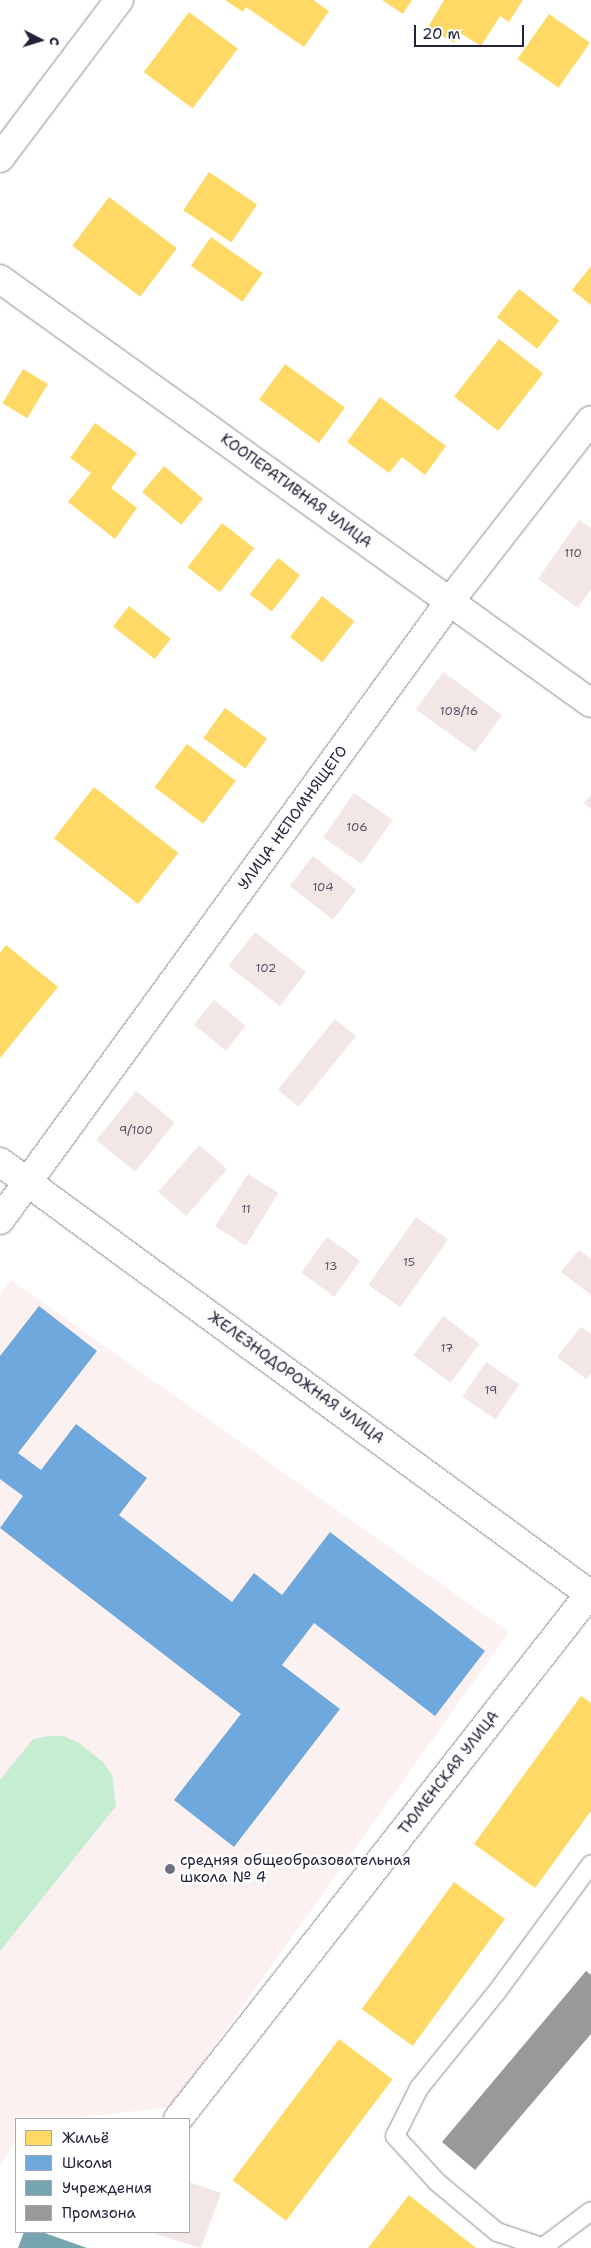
<!DOCTYPE html>
<html>
<head>
<meta charset="utf-8">
<style>
	body { margin:0 }
	#map { position:relative; width:591px; height:2248px; overflow:hidden; background:#fff; font-family:"Shantell Sans",sans-serif }
	div>[style] { position:absolute }
	.built>* { inset:0; background:#fbf1f0 }
	.green>* { inset:0; background:#c5edd2 }
	.homes>* { inset:0; background:#ffd966; transform-origin:0 0 }
	.schools>* { inset:0; background:#6fa8dc }
	.public>* { inset:0; background:#76a5af }
	.industry>* { inset:0; background:#999 }
	.building>* { inset:0; background:#f3e7e6; transform-origin:0 0 }
	.roads { filter:drop-shadow(0 0 1px #8a8a8f) drop-shadow(0 0 1px #8a8a8f) }
	.lane>* { height:18px; margin:-9px; padding:0 9px; transform-origin:9px; border-radius:9px; background:#fff }
	.street>* { height:28px; margin:-14px; padding:0 14px; transform-origin:14px; border-radius:14px; background:#fff }
	.secondary>* { height:28px; margin:-14px; padding:0 14px; transform-origin:14px; border-radius:14px; background:#fff }
	.dots>* { width:14px; height:14px; translate:-50% -50%; box-sizing:border-box; border:2px solid #fff; border-radius:50% }
	span { translate:-50% -50%; white-space:nowrap; text-align:center; line-height:1.15; -webkit-text-stroke:5px #fff; paint-order:stroke }
	.number-label { font-size:12px; color:#565366 }
	.number-label span { -webkit-text-stroke-width:0 }
	.street-label { font-size:15px; color:#22223b }
	.poi-label { font-size:15px; color:#22223b }
	.left { translate:0 -50%; text-align:left }
	.legend { position:absolute; left:15px; top:2118px; width:175px; height:115px; box-sizing:border-box; background:#fff; border:1px solid #a7a7b1; margin:0; padding:6px 9px; list-style:none; font-size:15px; color:#22223b }
	.legend li { display:flex; align-items:center; gap:10px; height:25px }
	.legend b { width:25px; border:1px solid #a7a7b1 }
	.north { position:absolute; left:15px; top:15px; width:50px; height:50px; -webkit-text-stroke:4px #fff; paint-order:stroke; rotate:95deg; font-size:14px; font-weight:700; line-height:20px; text-align:center; color:#22223b }
	.north::after { content:''; display:block; margin:auto; width:18px; height:22px; background:#22223b; clip-path:polygon(50% 0,100% 100%,50% 72%,0 100%) }
	.scale { position:absolute; left:414px; top:25px; width:110px; height:22px; box-sizing:border-box; border:2px solid #22223b; border-top:0; padding-left:6px; font-size:15px; line-height:18px; white-space:nowrap; color:#22223b; -webkit-text-stroke:4px #fff; paint-order:stroke }
</style>
</head>
<body>
<div id="map">
	<div class="built">
		<i style="clip-path:polygon(11px 1280px,509px 1632px,171px 2107px,66px 2119px,16px 2119px,16px 2141px,0 2164px,0 1294px)"></i>
	</div>
	<div class="green">
		<i style="clip-path:polygon(48px 1736px,64px 1736px,79px 1743px,103px 1762px,112px 1775px,116px 1806px,0 1951px,0 1780px,33px 1739px)"></i>
	</div>
	<div class="homes">
		<i style="clip-path:polygon(225px 0,313px 0,329px 11px,304px 47px,246px 7px,243px 12px)"></i>
		<i style="clip-path:polygon(382px 0,412px 0,403px 14px)"></i>
		<i style="clip-path:polygon(444px 0,523px 0,509px 22px,500px 16px,481px 46px,460px 33px,454px 43px,428px 27px)"></i>
		<i style="left:189px;top:12px;width:61px;height:75px;rotate:37deg"></i>
		<i style="left:549px;top:14px;width:50px;height:55px;rotate:35deg"></i>
		<i style="left:209px;top:172px;width:58px;height:46px;rotate:34deg"></i>
		<i style="left:109px;top:197px;width:85px;height:61px;rotate:37deg"></i>
		<i style="left:211px;top:237px;width:63px;height:35px;rotate:35deg"></i>
		<i style="clip-path:polygon(591px 266px,591px 305px,572px 290px)"></i>
		<i style="left:519px;top:289px;width:51px;height:36px;rotate:38deg"></i>
		<i style="left:499px;top:339px;width:56px;height:73px;rotate:38deg"></i>
		<i style="left:285px;top:364px;width:74px;height:44px;rotate:36deg"></i>
		<i style="left:23px;top:369px;width:29px;height:40px;rotate:31deg"></i>
		<i style="clip-path:polygon(380px 397px,446px 446px,425px 475px,402px 457px,389px 473px,347px 442px)"></i>
		<i style="clip-path:polygon(95px 423px,137px 453px,111px 488px,137px 508px,115px 539px,68px 502px,91px 473px,70px 458px)"></i>
		<i style="left:164px;top:466px;width:51px;height:34px;rotate:40deg"></i>
		<i style="left:222px;top:523px;width:41px;height:56px;rotate:38deg"></i>
		<i style="left:278px;top:558px;width:28px;height:46px;rotate:38deg"></i>
		<i style="left:322px;top:596px;width:41px;height:52px;rotate:38deg"></i>
		<i style="left:129px;top:606px;width:53px;height:26px;rotate:38deg"></i>
		<i style="left:225px;top:708px;width:52px;height:37px;rotate:36deg"></i>
		<i style="left:187px;top:744px;width:61px;height:54px;rotate:37deg"></i>
		<i style="left:94px;top:787px;width:107px;height:65px;rotate:38deg"></i>
		<i style="clip-path:polygon(6px 945px,58px 987px,0 1058px,0 953px)"></i>
		<i style="clip-path:polygon(581px 1696px,591px 1703px,591px 1811px,535px 1888px,474px 1844px)"></i>
		<i style="left:454px;top:1882px;width:63px;height:157px;rotate:36deg"></i>
		<i style="left:339px;top:2039px;width:67px;height:177px;rotate:37deg"></i>
		<i style="clip-path:polygon(409px 2195px,476px 2248px,368px 2248px)"></i>
	</div>
	<div class="schools">
		<i style="clip-path:polygon(39px 1306px,97px 1351px,18px 1453px,41px 1470px,76px 1424px,147px 1478px,119px 1515px,232px 1602px,254px 1573px,282px 1595px,330px 1532px,485px 1651px,435px 1716px,314px 1623px,282px 1665px,340px 1709px,234px 1847px,174px 1800px,241px 1714px,0 1528px,23px 1496px,0 1479px,0 1356px)"></i>
	</div>
	<div class="public">
		<i style="clip-path:polygon(24px 2232px,42px 2232px,87px 2248px,18px 2248px)"></i>
	</div>
	<div class="industry">
		<i style="clip-path:polygon(586px 1971px,591px 1975px,591px 2034px,475px 2170px,442px 2142px)"></i>
	</div>
	<div class="building">
		<i style="clip-path:polygon(579px 520px,591px 528px,591px 589px,578px 608px,538px 579px)"></i>
		<i style="left:443px;top:672px;width:73px;height:46px;rotate:36deg"></i>
		<i style="left:354px;top:793px;width:47px;height:54px;rotate:35deg"></i>
		<i style="clip-path:polygon(591px 795px,591px 809px,584px 803px)"></i>
		<i style="left:313px;top:856px;width:55px;height:38px;rotate:38deg"></i>
		<i style="left:255px;top:932px;width:65px;height:43px;rotate:38deg"></i>
		<i style="left:214px;top:1000px;width:41px;height:32px;rotate:39deg"></i>
		<i style="left:335px;top:1019px;width:27px;height:91px;rotate:39deg"></i>
		<i style="left:136px;top:1091px;width:50px;height:63px;rotate:39deg"></i>
		<i style="left:199px;top:1145px;width:37px;height:62px;rotate:41deg"></i>
		<i style="left:248px;top:1174px;width:36px;height:62px;rotate:32deg"></i>
		<i style="left:416px;top:1217px;width:39px;height:83px;rotate:35deg"></i>
		<i style="left:327px;top:1237px;width:41px;height:44px;rotate:36deg"></i>
		<i style="clip-path:polygon(579px 1250px,591px 1259px,591px 1295px,561px 1272px)"></i>
		<i style="left:443px;top:1316px;width:46px;height:49px;rotate:37deg"></i>
		<i style="clip-path:polygon(581px 1327px,591px 1334px,591px 1373px,586px 1379px,557px 1357px)"></i>
		<i style="left:486px;top:1362px;width:40px;height:42px;rotate:34deg"></i>
		<i style="clip-path:polygon(189px 2182px,221px 2193px,201px 2248px,149px 2232px,189px 2232px)"></i>
	</div>
	<div class="roads">
		<div class="lane">
			<i style="left:542px;top:2247px;width:47px;rotate:-161.6deg"></i>
			<i style="left:497px;top:2232px;width:78px;rotate:-140.2deg"></i>
			<i style="left:437px;top:2182px;width:62px;rotate:-132.4deg"></i>
			<i style="left:395px;top:2136px;width:54px;rotate:-63.4deg"></i>
			<i style="left:419px;top:2088px;width:122px;rotate:-51deg"></i>
			<i style="left:496px;top:1993px;width:160px;rotate:-53.6deg"></i>
			<i style="left:542px;top:2248px;width:61px;rotate:-37.1deg"></i>
		</div>
		<div class="street">
			<i style="left:450px;top:601px;width:229px;rotate:-52.1deg"></i>
			<i style="left:0;top:1162px;width:733px;rotate:36.23deg"></i>
			<i style="left:178px;top:2119px;width:670px;rotate:-51.91deg"></i>
		</div>
		<div class="secondary">
			<i style="left:0;top:158px;width:198px;rotate:-53deg"></i>
			<i style="left:0;top:279px;width:727px;rotate:35.66deg"></i>
			<i style="left:0;top:1220px;width:765px;rotate:-53.98deg"></i>
		</div>
	</div>
	<div class="dots">
		<i style="left:170px;top:1869px;background:#6f6f80"></i>
	</div>
	<div class="number-label">
		<span style="left:573px;top:554px">110</span>
		<span style="left:459px;top:712px">108/16</span>
		<span style="left:357px;top:828px">106</span>
		<span style="left:323px;top:888px">104</span>
		<span style="left:266px;top:969px">102</span>
		<span style="left:136px;top:1131px">9/100</span>
		<span style="left:246px;top:1210px">11</span>
		<span style="left:409px;top:1263px">15</span>
		<span style="left:331px;top:1267px">13</span>
		<span style="left:447px;top:1349px">17</span>
		<span style="left:491px;top:1391px">19</span>
	</div>
	<div class="street-label">
		<span style="left:296px;top:491px;rotate:36deg">КООПЕРАТИВНАЯ УЛИЦА</span>
		<span style="left:293px;top:818px;rotate:-54deg">УЛИЦА НЕПОМНЯЩЕГО</span>
		<span style="left:296px;top:1378px;rotate:36deg">ЖЕЛЕЗНОДОРОЖНАЯ УЛИЦА</span>
		<span style="left:449px;top:1773px;rotate:-52deg">ТЮМЕНСКАЯ УЛИЦА</span>
	</div>
	<div class="poi-label">
		<span class="left" style="left:180px;top:1869px">средняя общеобразовательная<br>школа № 4</span>
	</div>
	<ul class="legend">
	<li><b style="height:14px;background:#ffd966"></b>Жильё</li>
	<li><b style="height:14px;background:#6fa8dc"></b>Школы</li>
	<li><b style="height:14px;background:#76a5af"></b>Учреждения</li>
	<li><b style="height:14px;background:#999"></b>Промзона</li>
	</ul>
	<div class="north">С</div>
	<div class="scale">20 m</div>
</div>
</body>
</html>
